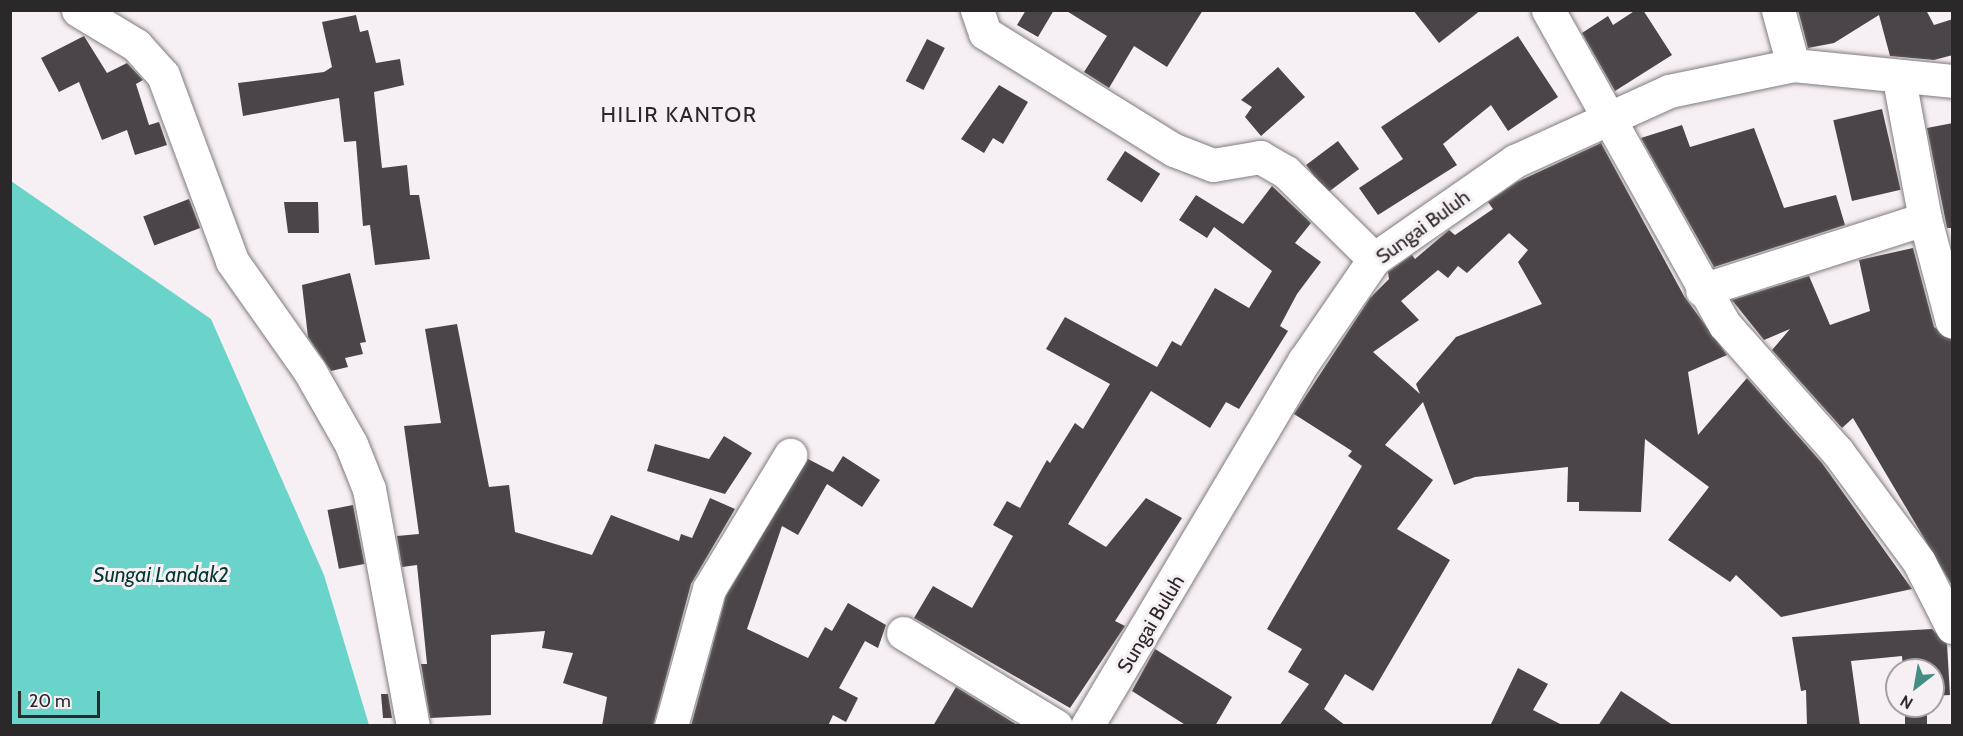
<!DOCTYPE html>
<html>
<head>
<meta charset="utf-8">
<style>
	body { margin:0 }
	#map { position:relative; width:1963px; height:736px; overflow:hidden; background:#f6eff3; font-family:Cabin,sans-serif }
	div>[style] { position:absolute }
	.water>* { inset:0; background:#6bd4ca }
	.building>* { inset:0; background:#4a4548; transform-origin:0 0 }
	.roads { filter:drop-shadow(0 0 2px #817b7f) drop-shadow(0 0 2px #817b7f) }
	.minor>* { height:33px; margin:-16.5px; padding:0 16.5px; transform-origin:16.5px; border-radius:16.5px; background:#fff }
	span { translate:-50% -50%; white-space:nowrap; text-align:center; line-height:1.15; -webkit-text-stroke:6px #f6eff3; paint-order:stroke }
	.street-label { font-size:20px; color:#2a2829 }
	.water-label { font-size:21px; color:#043834; font-style:italic }
	.quarter-label { font-size:22px; color:#2a2829; letter-spacing:1.5px }
	.frame { position:absolute; inset:0; border:12px solid #2a2829; pointer-events:none }
	.north { position:absolute; left:1885px; top:658px; width:60px; height:60px; box-sizing:border-box; background:#f6eff3; border:2px solid #a49fa2; border-radius:50%; rotate:211deg; font-size:16px; font-weight:700; line-height:24px; text-align:center; color:#2a2829 }
	.north::after { content:''; display:block; margin:auto; width:21px; height:27px; background:#458c85; clip-path:polygon(50% 0,100% 100%,50% 72%,0 100%) }
	.scale { position:absolute; left:18px; top:691px; width:82px; height:27px; box-sizing:border-box; border:3px solid #2a2829; border-top:0; padding-left:8px; font-size:18px; line-height:21px; white-space:nowrap; color:#2a2829; -webkit-text-stroke:4px #f6eff3; paint-order:stroke }
</style>
</head>
<body>
<div id="map">
	<div class="water">
		<i style="clip-path:polygon(11px 181px,211px 319px,324px 575px,369px 725px,11px 725px)"></i>
	</div>
	<div class="building">
		<i style="clip-path:polygon(1026px 10px,1054px 10px,1038px 37px,1017px 25px)"></i>
		<i style="clip-path:polygon(1065px 10px,1203px 10px,1167px 67px,1134px 46px,1109px 88px,1084px 72px,1107px 36px)"></i>
		<i style="clip-path:polygon(1413px 10px,1481px 10px,1439px 43px)"></i>
		<i style="clip-path:polygon(1636px 10px,1643px 10px,1672px 55px,1615px 91px,1582px 33px,1608px 16px,1613px 25px)"></i>
		<i style="clip-path:polygon(1798px 10px,1926px 10px,1934px 25px,1953px 19px,1953px 55px,1934px 60px,1890px 56px,1879px 15px,1834px 43px,1808px 48px)"></i>
		<i style="clip-path:polygon(356px 15px,360px 32px,368px 30px,376px 63px,400px 59px,404px 85px,374px 92px,382px 168px,407px 165px,410px 195px,419px 195px,430px 259px,375px 265px,370px 225px,363px 226px,356px 141px,344px 142px,339px 98px,243px 116px,238px 83px,324px 72px,332px 67px,322px 22px)"></i>
		<i style="clip-path:polygon(84px 36px,107px 73px,127px 63px,143px 80px,136px 84px,149px 125px,159px 122px,167px 145px,135px 155px,127px 130px,102px 140px,79px 82px,59px 92px,41px 58px)"></i>
		<i style="clip-path:polygon(1518px 36px,1558px 97px,1508px 131px,1491px 105px,1443px 144px,1457px 165px,1378px 215px,1359px 188px,1403px 159px,1381px 127px)"></i>
		<i style="left:927px;top:39px;width:20px;height:47px;rotate:27deg"></i>
		<i style="clip-path:polygon(1278px 67px,1305px 97px,1261px 136px,1245px 117px,1252px 107px,1241px 100px)"></i>
		<i style="clip-path:polygon(999px 85px,1028px 102px,1003px 144px,993px 138px,984px 153px,961px 139px)"></i>
		<i style="left:1882px;top:109px;width:83px;height:50px;rotate:77deg"></i>
		<i style="clip-path:polygon(1953px 123px,1953px 228px,1947px 228px,1927px 128px)"></i>
		<i style="clip-path:polygon(1682px 125px,1690px 147px,1754px 128px,1784px 208px,1836px 195px,1845px 225px,1714px 267px,1641px 138px)"></i>
		<i style="left:1338px;top:141px;width:35px;height:40px;rotate:53deg"></i>
		<i style="clip-path:polygon(evenodd,1601px 143px,1684px 296px,1727px 355px,1688px 372px,1698px 435px,1747px 378px,1822px 463px,1912px 589px,1781px 617px,1736px 575px,1730px 582px,1668px 540px,1709px 487px,1645px 439px,1641px 512px,1579px 511px,1579px 502px,1567px 502px,1568px 467px,1475px 477px,1454px 485px,1423px 402px,1385px 445px,1433px 480px,1397px 529px,1450px 560px,1373px 691px,1345px 674px,1324px 709px,1346px 726px,1279px 726px,1309px 684px,1288px 672px,1302px 649px,1267px 629px,1362px 466px,1348px 456px,1352px 451px,1294px 414px,1370px 298px,1389px 279px,1388px 272px,1412px 255px,1415px 259px,1449px 230px,1455px 235px,1493px 209px,1488px 202px,1517px 182px,1601px 143px,1509px 233px,1528px 250px,1518px 262px,1542px 304px,1456px 337px,1416px 384px,1420px 394px,1373px 352px,1419px 320px,1401px 301px,1438px 270px,1448px 278px,1458px 266px,1467px 273px,1509px 233px)"></i>
		<i style="left:1125px;top:151px;width:42px;height:34px;rotate:33deg"></i>
		<i style="clip-path:polygon(1272px 186px,1311px 223px,1295px 243px,1321px 262px,1297px 294px,1280px 326px,1288px 331px,1239px 409px,1226px 402px,1210px 428px,1151px 391px,1068px 524px,1106px 547px,1146px 498px,1182px 518px,1115px 621px,1125px 626px,1070px 708px,914px 618px,933px 586px,972px 608px,1013px 536px,993px 525px,1007px 501px,1020px 508px,1047px 460px,1050px 463px,1075px 423px,1083px 429px,1110px 384px,1046px 349px,1065px 317px,1157px 367px,1172px 341px,1181px 346px,1215px 288px,1249px 308px,1272px 271px,1214px 227px,1207px 238px,1179px 220px,1196px 195px,1243px 224px)"></i>
		<i style="left:189px;top:199px;width:31px;height:49px;rotate:69deg"></i>
		<i style="clip-path:polygon(284px 202px,318px 202px,319px 233px,288px 233px)"></i>
		<i style="clip-path:polygon(1913px 248px,1934px 327px,1953px 340px,1953px 587px,1853px 418px,1842px 428px,1772px 350px,1790px 329px,1764px 340px,1732px 300px,1809px 276px,1830px 325px,1870px 311px,1859px 260px)"></i>
		<i style="clip-path:polygon(350px 273px,366px 342px,360px 343px,363px 354px,345px 358px,348px 367px,331px 371px,308px 337px,302px 285px)"></i>
		<i style="clip-path:polygon(457px 324px,489px 487px,509px 485px,515px 532px,592px 555px,611px 515px,679px 541px,681px 534px,692px 538px,710px 498px,735px 509px,691px 584px,653px 726px,602px 726px,607px 697px,563px 683px,573px 653px,542px 648px,545px 631px,491px 635px,491px 715px,430px 718px,421px 664px,427px 664px,417px 565px,402px 567px,397px 536px,419px 534px,404px 426px,441px 423px,425px 329px)"></i>
		<i style="clip-path:polygon(724px 436px,752px 453px,725px 494px,647px 471px,655px 444px,709px 459px)"></i>
		<i style="clip-path:polygon(843px 456px,880px 480px,862px 507px,827px 484px,798px 535px,782px 526px,747px 629px,808px 658px,825px 627px,832px 631px,848px 603px,886px 625px,878px 648px,865px 641px,839px 688px,858px 698px,846px 722px,833px 715px,828px 726px,691px 726px,726px 596px,808px 459px,833px 472px)"></i>
		<i style="left:353px;top:505px;width:60px;height:26px;rotate:79deg"></i>
		<i style="clip-path:polygon(1932px 629px,1947px 644px,1950px 695px,1933px 696px,1933px 670px,1903px 670px,1902px 656px,1851px 661px,1860px 726px,1807px 726px,1806px 690px,1801px 691px,1792px 637px)"></i>
		<i style="clip-path:polygon(1155px 649px,1232px 697px,1215px 726px,1187px 726px,1132px 691px)"></i>
		<i style="clip-path:polygon(1518px 668px,1548px 684px,1533px 710px,1564px 726px,1490px 726px)"></i>
		<i style="clip-path:polygon(956px 687px,1019px 726px,933px 726px)"></i>
		<i style="clip-path:polygon(1621px 691px,1674px 726px,1598px 726px)"></i>
		<i style="clip-path:polygon(381px 694px,388px 694px,392px 718px,383px 718px)"></i>
		<i style="left:1905px;top:706px;width:22px;height:20px"></i>
	</div>
	<div class="roads">
		<div class="minor">
			<i style="left:78px;top:10px;width:68px;rotate:31.1deg"></i>
			<i style="left:136px;top:45px;width:40px;rotate:48deg"></i>
			<i style="left:163px;top:75px;width:198px;rotate:69.6deg"></i>
			<i style="left:232px;top:261px;width:133px;rotate:54.8deg"></i>
			<i style="left:309px;top:370px;width:85px;rotate:60.4deg"></i>
			<i style="left:351px;top:444px;width:48px;rotate:68.2deg"></i>
			<i style="left:369px;top:489px;width:241px;rotate:79.5deg"></i>
			<i style="left:977px;top:10px;width:24px;rotate:71deg"></i>
			<i style="left:985px;top:33px;width:222px;rotate:31.8deg"></i>
			<i style="left:1174px;top:150px;width:42px;rotate:21deg"></i>
			<i style="left:1213px;top:165px;width:48px;rotate:-9.7deg"></i>
			<i style="left:1260px;top:157px;width:30px;rotate:30deg"></i>
			<i style="left:1286px;top:172px;width:124px;rotate:44.7deg"></i>
			<i style="left:1548px;top:10px;width:361px;rotate:60.7deg"></i>
			<i style="left:1725px;top:325px;width:169px;rotate:48.4deg"></i>
			<i style="left:1837px;top:451px;width:138px;rotate:53.5deg"></i>
			<i style="left:1919px;top:562px;width:73px;rotate:63.1deg"></i>
			<i style="left:1778px;top:10px;width:57px;rotate:74.7deg"></i>
			<i style="left:1899px;top:79px;width:142px;rotate:79.5deg"></i>
			<i style="left:1925px;top:219px;width:106px;rotate:75.3deg"></i>
			<i style="left:1702px;top:290px;width:234px;rotate:-17.7deg"></i>
			<i style="left:903px;top:633px;width:179px;rotate:31.3deg"></i>
			<i style="left:671px;top:726px;width:142px;rotate:-74.5deg"></i>
			<i style="left:709px;top:589px;width:157px;rotate:-58.8deg"></i>
			<i style="left:1087px;top:726px;width:425px;rotate:-59.3deg"></i>
			<i style="left:1304px;top:361px;width:124px;rotate:-55.5deg"></i>
			<i style="left:1374px;top:259px;width:172px;rotate:-34.8deg"></i>
			<i style="left:1515px;top:161px;width:169px;rotate:-24.4deg"></i>
			<i style="left:1669px;top:91px;width:127px;rotate:-11.8deg"></i>
			<i style="left:1793px;top:65px;width:160px;rotate:5.7deg"></i>
		</div>
	</div>
	<div class="street-label">
		<span style="left:1423px;top:227px;rotate:-36deg">Sungai Buluh</span>
		<span style="left:1151px;top:624px;rotate:-59deg">Sungai Buluh</span>
	</div>
	<div class="water-label">
		<span style="left:161px;top:575px">Sungai Landak2</span>
	</div>
	<div class="quarter-label">
		<span style="left:679px;top:115px">HILIR KANTOR</span>
	</div>
	<div class="frame"></div>
	<div class="north">N</div>
	<div class="scale">20 m</div>
</div>
</body>
</html>
